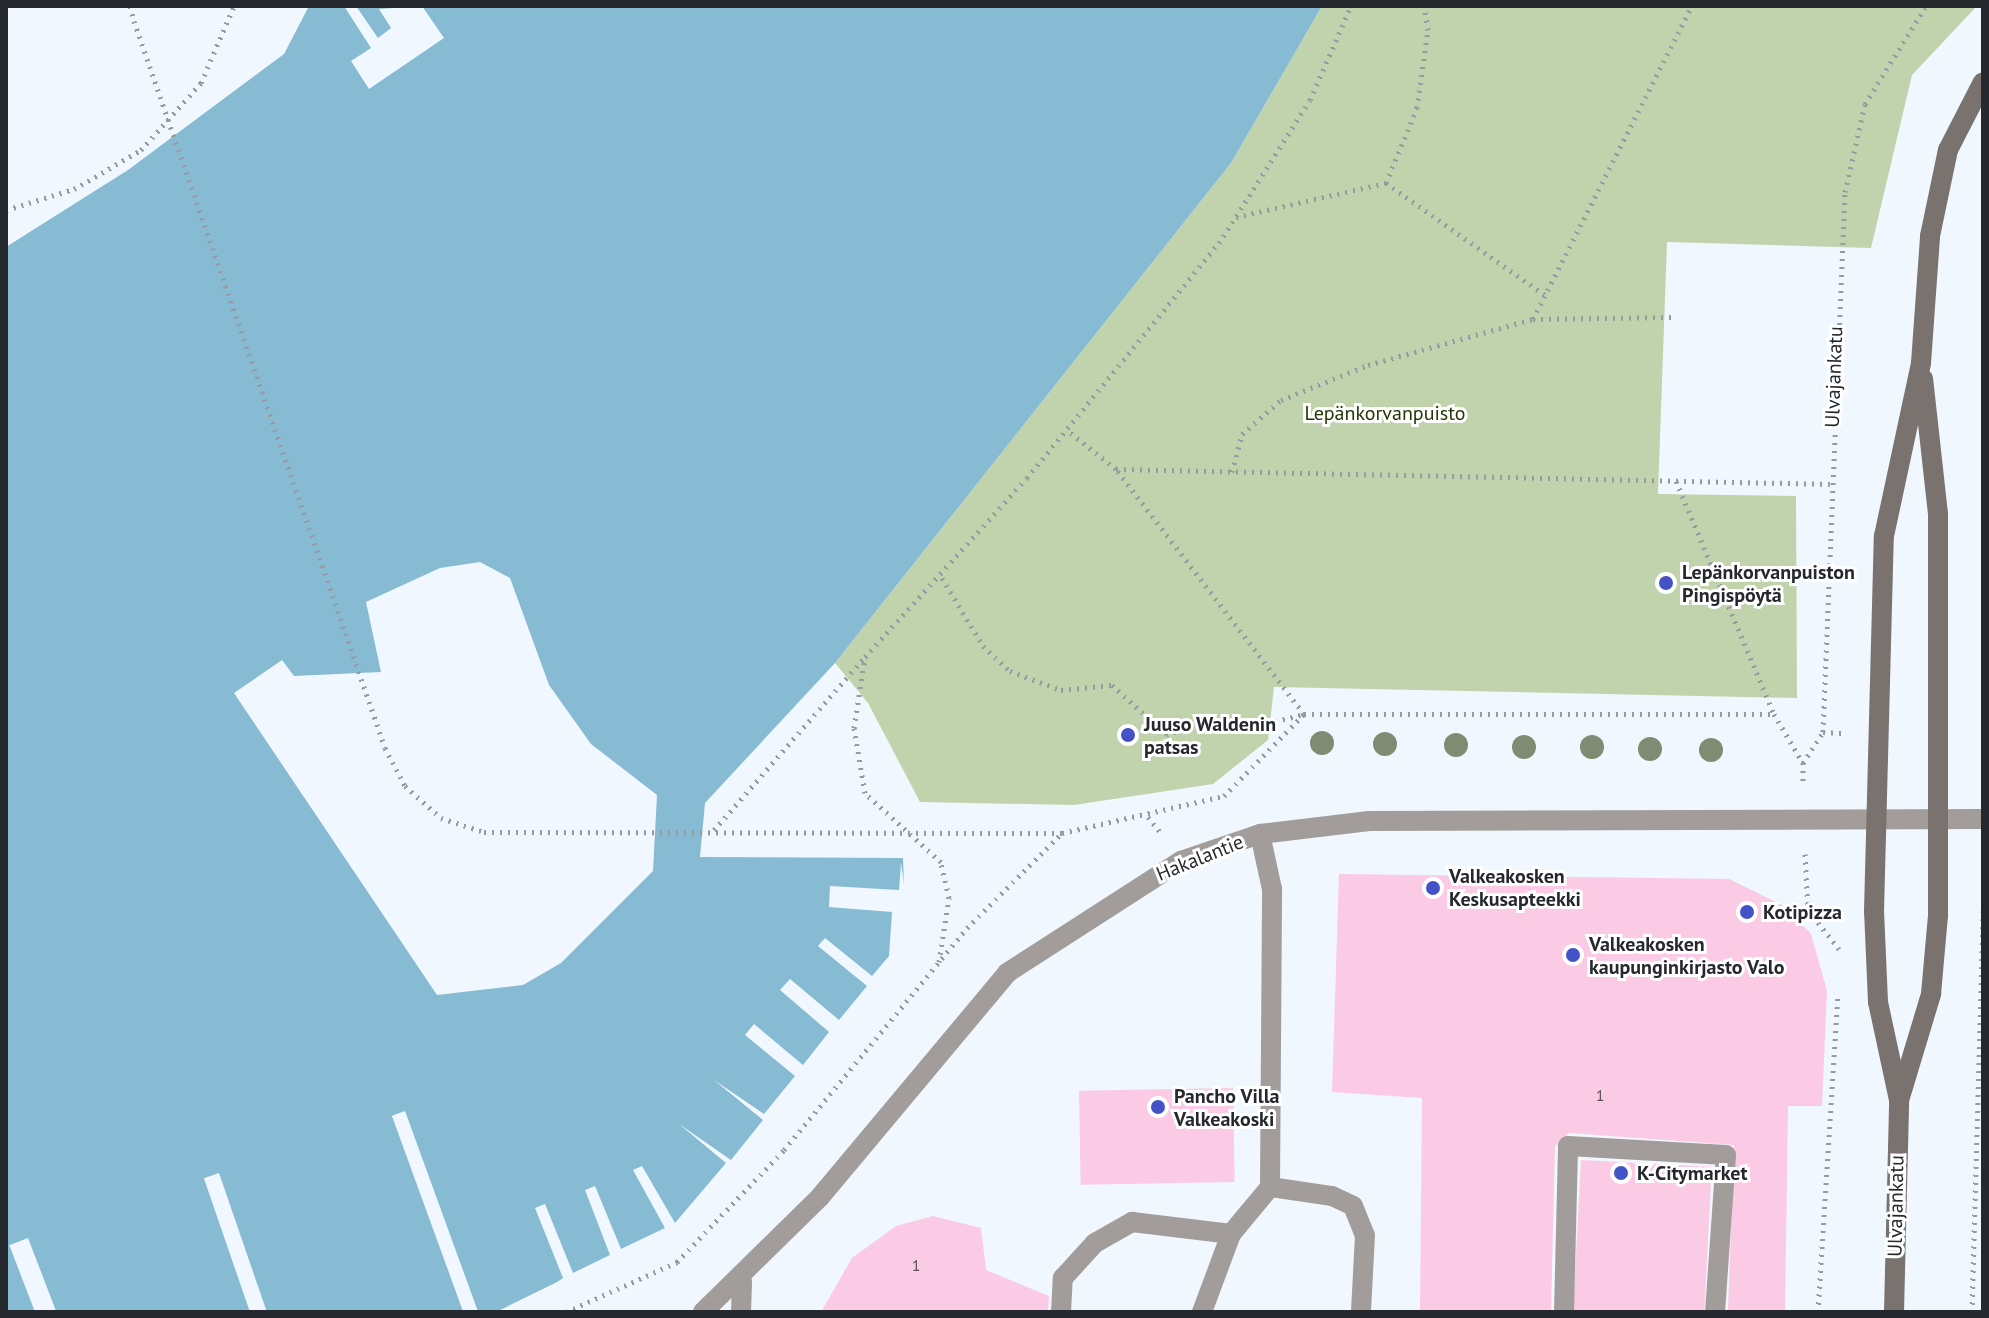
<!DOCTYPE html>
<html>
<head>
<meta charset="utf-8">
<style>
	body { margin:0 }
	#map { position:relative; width:1989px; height:1318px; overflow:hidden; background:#f0f7fe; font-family:"PT Sans",sans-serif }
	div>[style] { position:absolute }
	.green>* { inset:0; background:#c1d3ad }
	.water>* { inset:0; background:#87bbd4 }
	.pier>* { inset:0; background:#f0f7fe; transform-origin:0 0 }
	.building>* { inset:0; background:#fbcae5; transform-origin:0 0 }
	.path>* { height:5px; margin-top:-2.5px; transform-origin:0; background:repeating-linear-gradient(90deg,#969ba1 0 2px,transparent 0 8px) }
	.service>* { height:20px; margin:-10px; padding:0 10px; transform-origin:10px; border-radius:10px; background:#a29d9a }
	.minor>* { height:20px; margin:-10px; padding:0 10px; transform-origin:10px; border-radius:10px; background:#a29d9a }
	.secondary>* { height:20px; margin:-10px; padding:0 10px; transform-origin:10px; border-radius:10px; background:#79726e }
	.path-bridge>* { height:5px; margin-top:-2.5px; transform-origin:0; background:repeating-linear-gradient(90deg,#969ba1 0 2px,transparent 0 8px) }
	.trees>* { width:24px; height:24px; margin:-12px; border-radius:50%; background:#7f8c73 }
	.dots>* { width:22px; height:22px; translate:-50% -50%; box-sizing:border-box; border:4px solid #fff; border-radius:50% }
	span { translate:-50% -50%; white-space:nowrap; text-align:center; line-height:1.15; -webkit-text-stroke:6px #fff; paint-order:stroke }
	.number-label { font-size:16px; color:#5a505a }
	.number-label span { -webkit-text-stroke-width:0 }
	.street-label { font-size:20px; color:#25282c }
	.park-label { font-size:20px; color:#233502 }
	.poi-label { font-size:20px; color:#25282c; font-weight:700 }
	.left { translate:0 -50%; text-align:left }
	.frame { position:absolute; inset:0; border:8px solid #25282c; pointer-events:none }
</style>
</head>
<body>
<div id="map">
	<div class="green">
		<i style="clip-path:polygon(1322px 6px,1977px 6px,1912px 75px,1871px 248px,1667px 242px,1658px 494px,1796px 496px,1797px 698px,1274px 687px,1268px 740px,1213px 784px,1074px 805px,920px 802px,868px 703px,835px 663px,1231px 163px)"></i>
	</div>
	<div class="water">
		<i style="clip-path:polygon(evenodd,309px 6px,1322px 6px,1231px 163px,835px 663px,705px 803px,700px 857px,903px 858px,905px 919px,892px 961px,692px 1216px,496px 1312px,6px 1312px,6px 247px,128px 170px,284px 54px,309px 6px,480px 562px,510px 578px,549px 685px,591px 744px,657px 795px,653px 871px,561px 963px,523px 985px,437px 995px,234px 693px,282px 660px,294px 676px,381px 672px,366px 602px,440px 568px,480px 562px)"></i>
	</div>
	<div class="pier">
		<i style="clip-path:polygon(344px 6px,356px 6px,378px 38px,391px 28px,379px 9px,422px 6px,444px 38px,369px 89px,351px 61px,371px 48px)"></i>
		<i style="clip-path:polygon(901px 863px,909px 919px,895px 963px,695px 1218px,542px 1293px,563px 1278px,535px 1208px,545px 1204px,573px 1273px,610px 1255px,585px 1190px,595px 1186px,621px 1249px,665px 1228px,633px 1170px,642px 1166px,675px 1223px,726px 1163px,679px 1124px,731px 1160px,763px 1120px,714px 1080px,764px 1114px,795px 1076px,745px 1035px,754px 1024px,803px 1065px,829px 1032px,780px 990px,790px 979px,839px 1020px,867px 986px,818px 946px,825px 938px,872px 976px,889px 956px,892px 912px,829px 907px,830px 886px,899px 890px)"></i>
		<i style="left:405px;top:1111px;width:214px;height:14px;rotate:70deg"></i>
		<i style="left:219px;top:1173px;width:147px;height:16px;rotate:71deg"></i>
		<i style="left:28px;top:1238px;width:79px;height:20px;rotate:69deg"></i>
	</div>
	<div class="building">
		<i style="clip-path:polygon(1339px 874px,1729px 879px,1786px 907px,1811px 934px,1827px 991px,1822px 1106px,1788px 1106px,1785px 1312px,1728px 1312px,1734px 1145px,1569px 1133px,1555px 1146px,1551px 1312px,1420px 1312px,1422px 1098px,1332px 1092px)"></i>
		<i style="left:1233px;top:1088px;width:94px;height:154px;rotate:89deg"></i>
		<i style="left:1581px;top:1160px;width:131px;height:152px;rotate:3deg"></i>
		<i style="clip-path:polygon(933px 1216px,981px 1228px,986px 1270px,1049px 1296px,1048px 1312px,821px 1312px,852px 1258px,896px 1226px)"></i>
	</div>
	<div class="path">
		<i style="left:130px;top:6px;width:16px;rotate:75deg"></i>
		<i style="left:1386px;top:183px;width:194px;rotate:35.2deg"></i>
		<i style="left:6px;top:210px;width:71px;rotate:-17.2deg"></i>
		<i style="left:74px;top:189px;width:78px;rotate:-30.2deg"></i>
		<i style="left:141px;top:150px;width:90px;rotate:-48.2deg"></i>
		<i style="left:201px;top:83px;width:84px;rotate:-66.8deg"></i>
		<i style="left:1236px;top:217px;width:154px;rotate:-12.8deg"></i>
		<i style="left:1386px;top:183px;width:81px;rotate:-67.5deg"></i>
		<i style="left:1417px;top:108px;width:79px;rotate:-82deg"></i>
		<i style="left:1428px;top:30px;width:24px;rotate:-99deg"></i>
		<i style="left:1533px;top:319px;width:351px;rotate:-63.1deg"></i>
		<i style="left:1116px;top:469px;width:714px;rotate:1.2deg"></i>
		<i style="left:1232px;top:472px;width:39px;rotate:-75deg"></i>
		<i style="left:1242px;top:434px;width:52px;rotate:-41.1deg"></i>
		<i style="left:1281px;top:400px;width:94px;rotate:-21.9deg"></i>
		<i style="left:1368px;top:365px;width:171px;rotate:-15.6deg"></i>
		<i style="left:1533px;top:319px;width:142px;rotate:-0.8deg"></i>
		<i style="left:1676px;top:481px;width:253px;rotate:67.2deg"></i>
		<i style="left:942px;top:578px;width:79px;rotate:58.9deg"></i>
		<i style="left:983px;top:646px;width:37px;rotate:43deg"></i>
		<i style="left:1010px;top:671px;width:54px;rotate:20.4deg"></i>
		<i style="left:1061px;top:690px;width:51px;rotate:-5.6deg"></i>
		<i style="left:1112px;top:685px;width:73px;rotate:42.2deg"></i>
		<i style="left:1166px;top:734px;width:56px;rotate:-13.5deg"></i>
		<i style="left:1220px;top:721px;width:33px;rotate:12deg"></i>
		<i style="left:1252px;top:728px;width:54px;rotate:-15.1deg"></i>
		<i style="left:1304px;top:714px;width:309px;rotate:-127.5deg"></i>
		<i style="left:1116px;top:469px;width:63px;rotate:-141.5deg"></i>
		<i style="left:1823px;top:732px;width:22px;rotate:3deg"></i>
		<i style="left:385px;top:748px;width:43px;rotate:62.2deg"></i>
		<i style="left:405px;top:786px;width:48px;rotate:41.6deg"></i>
		<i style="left:441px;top:818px;width:45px;rotate:18deg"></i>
		<i style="left:484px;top:832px;width:578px;rotate:0.1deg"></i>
		<i style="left:1062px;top:833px;width:166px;rotate:-12.9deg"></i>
		<i style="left:1224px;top:796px;width:115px;rotate:-45.7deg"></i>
		<i style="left:1304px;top:714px;width:470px"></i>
		<i style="left:1774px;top:714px;width:57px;rotate:59.4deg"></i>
		<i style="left:1803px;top:763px;width:21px;rotate:90deg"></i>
		<i style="left:1803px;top:763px;width:37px;rotate:-57deg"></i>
		<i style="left:1823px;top:732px;width:540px;rotate:-87.67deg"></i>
		<i style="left:1845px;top:192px;width:90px;rotate:-77.2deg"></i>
		<i style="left:1865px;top:104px;width:115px;rotate:-58.1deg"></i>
		<i style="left:1148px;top:817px;width:19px;rotate:51deg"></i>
		<i style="left:714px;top:830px;width:230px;rotate:-48.9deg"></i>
		<i style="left:1805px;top:854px;width:56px;rotate:86.9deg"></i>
		<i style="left:1808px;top:910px;width:50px;rotate:51.5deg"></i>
		<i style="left:1809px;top:910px;width:30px;rotate:2deg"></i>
		<i style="left:939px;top:962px;width:65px;rotate:-81.1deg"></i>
		<i style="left:949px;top:898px;width:37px;rotate:-103deg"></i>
		<i style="left:941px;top:862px;width:103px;rotate:-137.8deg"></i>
		<i style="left:865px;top:793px;width:66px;rotate:-99.6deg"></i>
		<i style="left:854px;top:728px;width:72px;rotate:-81.2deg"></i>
		<i style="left:865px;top:657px;width:241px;rotate:-47.9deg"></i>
		<i style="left:1027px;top:478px;width:303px;rotate:-50.8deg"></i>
		<i style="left:1219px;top:243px;width:169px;rotate:-57.5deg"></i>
		<i style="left:1310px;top:100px;width:103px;rotate:-66.4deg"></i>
		<i style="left:566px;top:1312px;width:122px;rotate:-24.2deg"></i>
		<i style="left:677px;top:1262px;width:155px;rotate:-46.3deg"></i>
		<i style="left:784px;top:1150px;width:288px;rotate:-50.5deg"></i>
		<i style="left:967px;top:928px;width:133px;rotate:-45deg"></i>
		<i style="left:1818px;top:1312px;width:319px;rotate:-86.4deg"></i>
		<i style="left:1972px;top:1312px;width:404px;rotate:-88.4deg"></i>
	</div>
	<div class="service">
		<i style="left:1270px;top:1187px;width:63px;rotate:8.3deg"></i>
		<i style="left:1332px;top:1196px;width:23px;rotate:25deg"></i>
		<i style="left:1353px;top:1206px;width:31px;rotate:68deg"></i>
		<i style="left:1365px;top:1235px;width:77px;rotate:93deg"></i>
		<i style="left:1061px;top:1312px;width:34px;rotate:-87deg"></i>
		<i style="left:1063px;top:1278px;width:47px;rotate:-47.6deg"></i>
		<i style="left:1095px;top:1243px;width:43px;rotate:-29.6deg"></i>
		<i style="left:1132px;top:1222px;width:100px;rotate:6.9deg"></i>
		<i style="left:1202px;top:1312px;width:83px;rotate:-69.6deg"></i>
		<i style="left:1231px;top:1234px;width:61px;rotate:-50.3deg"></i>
		<i style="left:1270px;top:1187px;width:298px;rotate:-89.6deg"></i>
		<i style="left:1272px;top:889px;width:56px;rotate:-102.3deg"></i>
		<i style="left:1564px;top:1312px;width:166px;rotate:-88.6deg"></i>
		<i style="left:1568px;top:1146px;width:158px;rotate:3.3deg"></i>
		<i style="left:1726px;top:1155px;width:157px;rotate:94deg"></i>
	</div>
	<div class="minor">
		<i style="left:703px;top:1312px;width:164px;rotate:-44.5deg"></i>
		<i style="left:820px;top:1197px;width:292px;rotate:-50.1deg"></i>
		<i style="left:1007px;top:973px;width:207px;rotate:-32.8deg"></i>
		<i style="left:1181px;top:861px;width:83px;rotate:-18.9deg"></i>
		<i style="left:1260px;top:834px;width:110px;rotate:-6.8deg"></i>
		<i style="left:1369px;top:821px;width:614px;rotate:-0.19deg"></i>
		<i style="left:741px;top:1312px;width:31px;rotate:-88deg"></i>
	</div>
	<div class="secondary">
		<i style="left:1900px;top:1097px;width:108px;rotate:-73.2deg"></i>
		<i style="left:1931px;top:994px;width:79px;rotate:-84.9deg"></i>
		<i style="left:1938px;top:915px;width:401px;rotate:-90deg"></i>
		<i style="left:1938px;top:514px;width:136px;rotate:-96.3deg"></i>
		<i style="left:1894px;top:1312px;width:212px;rotate:-88.6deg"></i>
		<i style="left:1899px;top:1100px;width:100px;rotate:-102.1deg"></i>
		<i style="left:1878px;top:1002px;width:91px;rotate:-92.5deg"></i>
		<i style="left:1874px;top:911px;width:375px;rotate:-88.5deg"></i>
		<i style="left:1884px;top:536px;width:177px;rotate:-77.9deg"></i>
		<i style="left:1921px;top:363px;width:127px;rotate:-85.9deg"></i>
		<i style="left:1930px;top:236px;width:88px;rotate:-78.2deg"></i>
		<i style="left:1948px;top:150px;width:76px;rotate:-62.8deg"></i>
	</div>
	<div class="path-bridge">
		<i style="left:134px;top:21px;width:769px;rotate:70.95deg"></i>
	</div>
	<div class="trees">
		<i style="left:1322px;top:743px"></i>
		<i style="left:1385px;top:744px"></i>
		<i style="left:1456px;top:745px"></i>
		<i style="left:1524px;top:747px"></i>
		<i style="left:1592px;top:747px"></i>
		<i style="left:1650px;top:749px"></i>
		<i style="left:1711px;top:750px"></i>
	</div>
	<div class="dots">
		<i style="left:1666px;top:583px;background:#4352c6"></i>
		<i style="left:1128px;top:735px;background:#4352c6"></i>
		<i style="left:1433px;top:888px;background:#4352c6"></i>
		<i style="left:1747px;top:912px;background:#4352c6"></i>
		<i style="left:1573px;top:955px;background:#4352c6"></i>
		<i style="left:1158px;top:1107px;background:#4352c6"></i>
		<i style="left:1621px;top:1173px;background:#4352c6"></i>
	</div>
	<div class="number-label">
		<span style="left:1600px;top:1095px">1</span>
		<span style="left:916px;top:1265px">1</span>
	</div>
	<div class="street-label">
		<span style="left:1834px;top:377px;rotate:-88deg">Ulvajankatu</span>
		<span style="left:1200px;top:858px;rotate:-22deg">Hakalantie</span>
		<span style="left:1896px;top:1206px;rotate:-89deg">Ulvajankatu</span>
	</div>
	<div class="park-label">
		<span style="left:1385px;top:413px">Lepänkorvanpuisto</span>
	</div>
	<div class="poi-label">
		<span class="left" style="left:1682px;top:584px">Lepänkorvanpuiston<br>Pingispöytä</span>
		<span class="left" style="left:1144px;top:736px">Juuso Waldenin<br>patsas</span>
		<span class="left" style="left:1449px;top:888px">Valkeakosken<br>Keskusapteekki</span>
		<span class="left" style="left:1763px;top:912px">Kotipizza</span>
		<span class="left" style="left:1589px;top:956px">Valkeakosken<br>kaupunginkirjasto Valo</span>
		<span class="left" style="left:1174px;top:1108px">Pancho Villa<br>Valkeakoski</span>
		<span class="left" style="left:1637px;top:1173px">K-Citymarket</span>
	</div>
	<div class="frame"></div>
</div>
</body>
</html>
